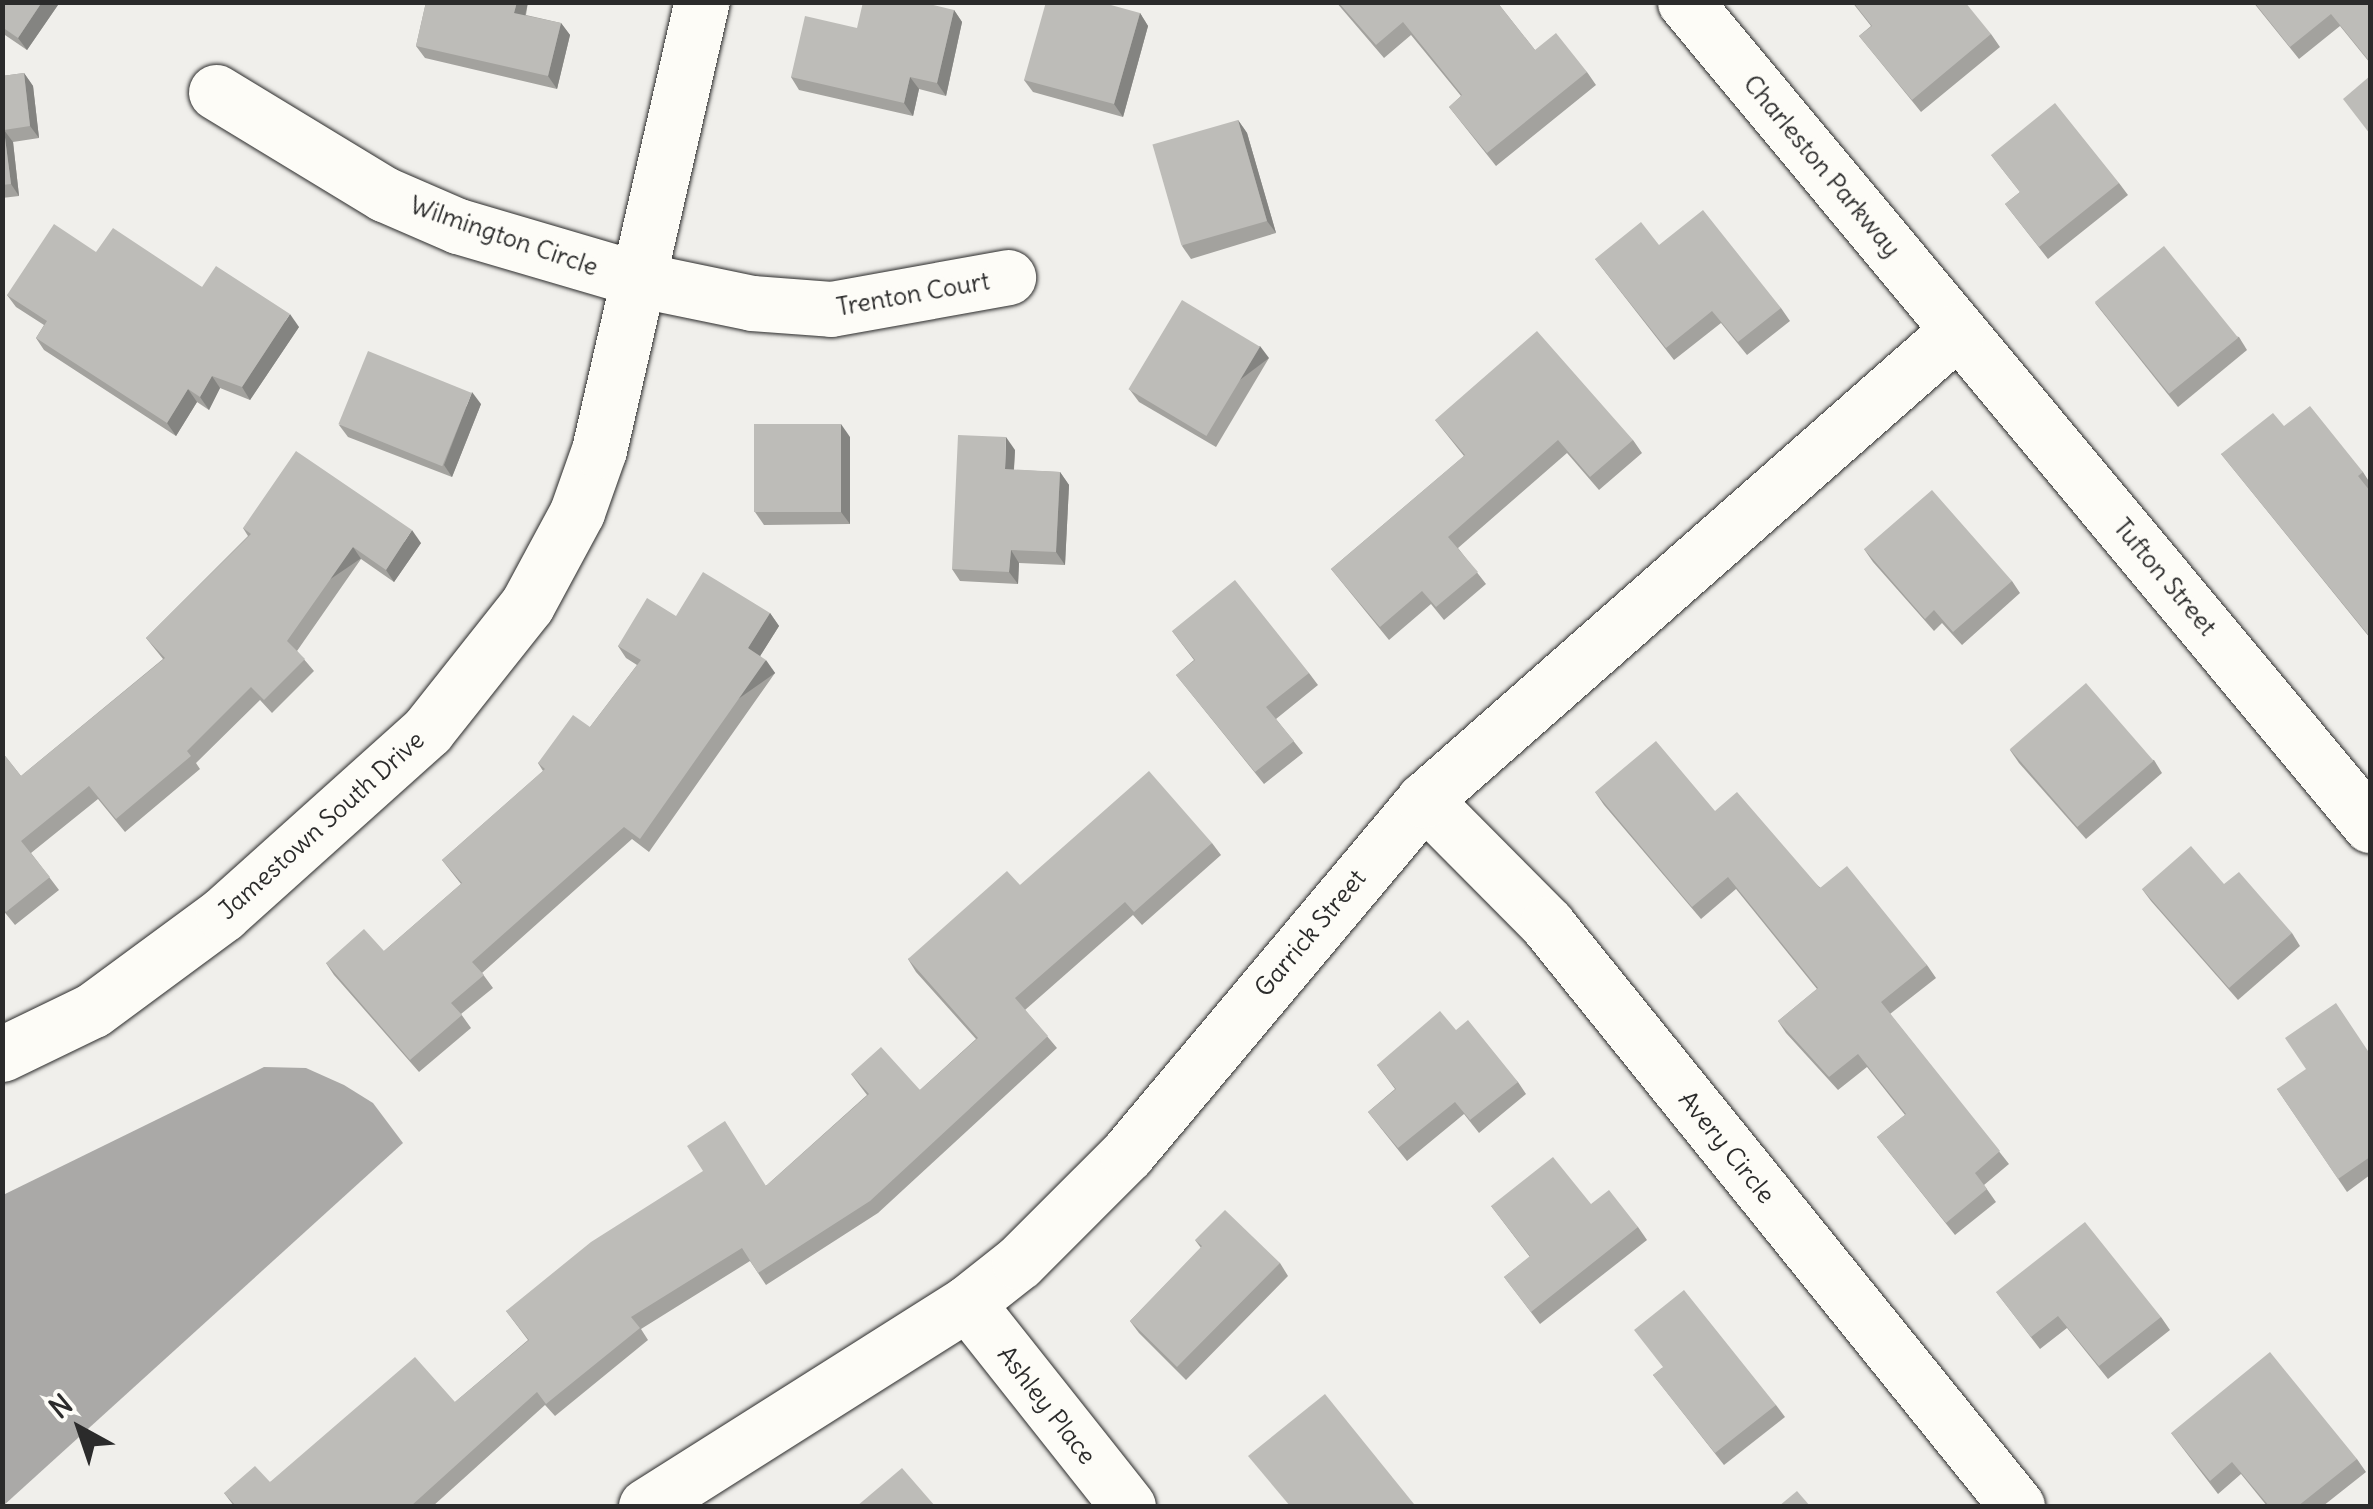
<!DOCTYPE html>
<html>
<head>
<meta charset="utf-8">
<style>
	body { margin:0 }
	#map { position:relative; width:2373px; height:1509px; overflow:hidden; background:#f0efeb; font-family:Delius,sans-serif }
	div>[style] { position:absolute }
	.water>* { inset:0; background:#aaa9a7 }
	.roads { filter:drop-shadow(0 0 2px #2b2b2b) drop-shadow(0 0 2px #2b2b2b) }
	.minor>* { height:55px; margin:-27.5px; padding:0 27.5px; transform-origin:27.5px; border-radius:27.5px; background:#fdfcf7 }
	.wall>* { inset:0; background:#a3a29e }
	.shaded-wall>* { inset:0; background:#848481; transform-origin:0 0 }
	.building>* { inset:0; background:#bdbcb8; transform-origin:0 0 }
	span { translate:-50% -50%; white-space:nowrap; text-align:center; line-height:1.15; -webkit-text-stroke:8px #fdfcf7; paint-order:stroke }
	.street-label { font-size:25px; color:#2b2b2b }
	.frame { position:absolute; inset:0; border:5px solid #2b2b2b; pointer-events:none }
	.north { position:absolute; left:30px; top:1379px; width:100px; height:100px; -webkit-text-stroke:8px #fdfcf7; paint-order:stroke; rotate:320deg; font-size:28px; font-weight:700; line-height:40px; text-align:center; color:#2b2b2b }
	.north::after { content:''; display:block; margin:auto; width:35px; height:45px; background:#2b2b2b; clip-path:polygon(50% 0,100% 100%,50% 72%,0 100%) }
</style>
</head>
<body>
<div id="map">
	<div class="water">
		<i style="clip-path:polygon(264px 1067px,306px 1068px,344px 1085px,373px 1103px,403px 1143px,3px 1506px,3px 1195px)"></i>
	</div>
	<div class="roads">
		<div class="minor">
			<i style="left:1685px;top:2px;width:1071px;rotate:50.23deg"></i>
			<i style="left:216px;top:92px;width:197px;rotate:31.3deg"></i>
			<i style="left:384px;top:194px;width:81px;rotate:23.4deg"></i>
			<i style="left:458px;top:226px;width:191px;rotate:16.4deg"></i>
			<i style="left:641px;top:280px;width:113px;rotate:11.7deg"></i>
			<i style="left:752px;top:303px;width:79px;rotate:4.3deg"></i>
			<i style="left:831px;top:309px;width:180px;rotate:-10.2deg"></i>
			<i style="left:1424px;top:800px;width:175px;rotate:45.2deg"></i>
			<i style="left:1547px;top:924px;width:748px;rotate:51.08deg"></i>
			<i style="left:2px;top:1054px;width:101px;rotate:-25.8deg"></i>
			<i style="left:93px;top:1010px;width:162px;rotate:-36.4deg"></i>
			<i style="left:223px;top:914px;width:274px;rotate:-41.9deg"></i>
			<i style="left:427px;top:731px;width:161px;rotate:-51.6deg"></i>
			<i style="left:527px;top:605px;width:106px;rotate:-61.7deg"></i>
			<i style="left:577px;top:512px;width:66px;rotate:-70.5deg"></i>
			<i style="left:599px;top:450px;width:460px;rotate:-77.1deg"></i>
			<i style="left:967px;top:1303px;width:259px;rotate:51.6deg"></i>
			<i style="left:646px;top:1506px;width:380px;rotate:-32.3deg"></i>
			<i style="left:967px;top:1303px;width:66px;rotate:-38.3deg"></i>
			<i style="left:1019px;top:1262px;width:153px;rotate:-45deg"></i>
			<i style="left:1127px;top:1154px;width:462px;rotate:-50deg"></i>
			<i style="left:1424px;top:800px;width:711px;rotate:-41.35deg"></i>
		</div>
	</div>
	<div class="wall">
		<i style="clip-path:polygon(2px 2px,60px 2px,27px 50px,2px 33px)"></i>
		<i style="clip-path:polygon(426px 2px,528px 2px,526px 15px,561px 23px,570px 35px,557px 89px,425px 58px,416px 46px)"></i>
		<i style="clip-path:polygon(1336px 2px,1497px 2px,1535px 50px,1587px 72px,1596px 85px,1496px 166px,1449px 107px,1461px 96px,1411px 35px,1384px 58px)"></i>
		<i style="clip-path:polygon(1852px 2px,1991px 34px,2000px 47px,1921px 112px,1859px 36px,1871px 26px)"></i>
		<i style="clip-path:polygon(2253px 2px,2370px 2px,2370px 63px,2340px 26px,2299px 59px)"></i>
		<i style="clip-path:polygon(954px 10px,962px 22px,946px 96px,919px 89px,913px 116px,799px 90px,791px 77px,857px 28px)"></i>
		<i style="clip-path:polygon(1140px 13px,1148px 26px,1123px 117px,1033px 92px,1024px 80px)"></i>
		<i style="clip-path:polygon(24px 73px,33px 86px,39px 138px,13px 142px,19px 196px,2px 198px,2px 76px)"></i>
		<i style="clip-path:polygon(1238px 120px,1247px 133px,1276px 233px,1191px 259px,1182px 246px)"></i>
		<i style="clip-path:polygon(1991px 155px,2119px 183px,2128px 195px,2048px 259px,2005px 204px,2020px 192px)"></i>
		<i style="clip-path:polygon(1659px 245px,1781px 308px,1790px 321px,1747px 355px,1721px 323px,1674px 360px,1595px 259px)"></i>
		<i style="clip-path:polygon(96px 252px,202px 287px,299px 327px,250px 400px,220px 388px,209px 410px,197px 402px,176px 436px,44px 350px,36px 338px,44px 325px,16px 307px,7px 295px)"></i>
		<i style="clip-path:polygon(2095px 303px,2239px 337px,2247px 350px,2178px 407px)"></i>
		<i style="clip-path:polygon(1269px 358px,1216px 447px,1139px 402px,1130px 390px)"></i>
		<i style="clip-path:polygon(481px 404px,452px 477px,348px 437px,339px 425px)"></i>
		<i style="clip-path:polygon(1435px 420px,1633px 440px,1642px 453px,1599px 490px,1567px 453px,1458px 548px,1486px 584px,1444px 620px,1431px 604px,1389px 640px,1331px 569px,1464px 456px)"></i>
		<i style="clip-path:polygon(2284px 426px,2363px 472px,2370px 483px,2370px 486px,2368px 488px,2370px 491px,2370px 638px,2221px 454px)"></i>
		<i style="clip-path:polygon(850px 437px,850px 524px,764px 525px,755px 512px)"></i>
		<i style="clip-path:polygon(1015px 450px,1014px 470px,1060px 472px,1069px 485px,1065px 565px,1019px 563px,1018px 584px,960px 581px,952px 569px)"></i>
		<i style="clip-path:polygon(243px 528px,421px 543px,394px 582px,361px 559px,297px 651px,314px 671px,272px 713px,260px 700px,196px 763px,200px 769px,125px 832px,98px 799px,31px 853px,59px 890px,15px 925px,2px 909px,2px 752px,21px 776px,163px 659px,146px 638px,248px 536px)"></i>
		<i style="clip-path:polygon(1864px 549px,2012px 581px,2020px 593px,1962px 645px,1942px 623px,1934px 631px,1873px 562px)"></i>
		<i style="clip-path:polygon(770px 613px,779px 626px,760px 656px,775px 673px,649px 852px,632px 839px,482px 973px,493px 988px,461px 1014px,471px 1028px,419px 1072px,334px 975px,326px 963px,384px 951px,461px 884px,442px 860px,543px 771px,538px 763px,590px 727px,637px 665px,626px 658px,618px 646px,676px 616px)"></i>
		<i style="clip-path:polygon(1172px 631px,1309px 673px,1318px 685px,1276px 719px,1303px 753px,1264px 784px,1176px 675px,1194px 660px)"></i>
		<i style="clip-path:polygon(2010px 750px,2154px 760px,2162px 773px,2086px 839px,2019px 763px)"></i>
		<i style="clip-path:polygon(1595px 792px,1715px 811px,1927px 965px,1936px 978px,1890px 1014px,2009px 1164px,1984px 1185px,1996px 1202px,1955px 1235px,1877px 1137px,1905px 1115px,1867px 1067px,1838px 1090px,1786px 1033px,1778px 1021px,1817px 989px,1736px 889px,1701px 919px,1604px 805px)"></i>
		<i style="clip-path:polygon(1212px 843px,1221px 855px,1142px 925px,1133px 915px,1025px 1010px,1057px 1048px,878px 1213px,766px 1285px,750px 1261px,641px 1329px,648px 1340px,555px 1416px,545px 1405px,433px 1506px,234px 1506px,224px 1493px,270px 1482px,455px 1402px,528px 1340px,506px 1311px,767px 1185px,867px 1095px,851px 1074px,920px 1090px,976px 1039px,916px 972px,908px 959px,1020px 885px)"></i>
		<i style="clip-path:polygon(2142px 889px,2292px 933px,2300px 946px,2238px 1000px,2151px 901px)"></i>
		<i style="clip-path:polygon(1456px 1030px,1518px 1082px,1526px 1094px,1479px 1133px,1464px 1114px,1407px 1161px,1368px 1112px,1395px 1089px,1377px 1065px)"></i>
		<i style="clip-path:polygon(2370px 1053px,2370px 1175px,2347px 1192px,2277px 1089px)"></i>
		<i style="clip-path:polygon(1591px 1204px,1638px 1227px,1647px 1240px,1540px 1324px,1504px 1277px,1530px 1257px,1491px 1206px)"></i>
		<i style="clip-path:polygon(1195px 1240px,1280px 1263px,1288px 1276px,1186px 1380px,1139px 1333px,1130px 1321px,1201px 1248px)"></i>
		<i style="clip-path:polygon(1996px 1292px,2161px 1317px,2170px 1330px,2108px 1379px,2067px 1328px,2040px 1349px)"></i>
		<i style="clip-path:polygon(1662px 1368px,1776px 1405px,1785px 1417px,1724px 1465px,1653px 1375px)"></i>
		<i style="clip-path:polygon(2171px 1433px,2357px 1459px,2366px 1472px,2323px 1506px,2267px 1506px,2241px 1474px,2218px 1494px)"></i>
	</div>
	<div class="shaded-wall">
		<i style="clip-path:polygon(42px 2px,60px 2px,27px 50px,18px 38px)"></i>
		<i style="clip-path:polygon(517px 2px,528px 2px,523px 25px,514px 13px)"></i>
		<i style="clip-path:polygon(954px 10px,962px 22px,946px 96px,937px 83px)"></i>
		<i style="clip-path:polygon(1140px 13px,1148px 26px,1123px 117px,1114px 104px)"></i>
		<i style="clip-path:polygon(561px 23px,570px 35px,557px 89px,548px 76px)"></i>
		<i style="clip-path:polygon(24px 73px,33px 86px,39px 138px,30px 126px)"></i>
		<i style="clip-path:polygon(910px 77px,919px 89px,913px 116px,904px 103px)"></i>
		<i style="clip-path:polygon(1238px 120px,1247px 133px,1276px 233px,1267px 221px)"></i>
		<i style="clip-path:polygon(4px 130px,13px 142px,19px 196px,11px 184px)"></i>
		<i style="clip-path:polygon(290px 314px,299px 327px,250px 400px,242px 387px)"></i>
		<i style="left:1260px;top:346px;width:15px;height:104px;rotate:53deg"></i>
		<i style="clip-path:polygon(212px 376px,220px 388px,209px 410px,200px 397px)"></i>
		<i style="clip-path:polygon(188px 389px,197px 402px,176px 436px,167px 423px)"></i>
		<i style="clip-path:polygon(472px 392px,481px 404px,452px 477px,444px 465px)"></i>
		<i style="clip-path:polygon(841px 424px,850px 437px,850px 524px,841px 512px)"></i>
		<i style="clip-path:polygon(1006px 437px,1015px 450px,1013px 482px,1005px 469px)"></i>
		<i style="clip-path:polygon(1060px 472px,1069px 485px,1065px 565px,1056px 552px)"></i>
		<i style="clip-path:polygon(412px 530px,421px 543px,394px 582px,386px 570px)"></i>
		<i style="left:353px;top:547px;width:14px;height:115px;rotate:56deg"></i>
		<i style="clip-path:polygon(1011px 550px,1019px 563px,1018px 584px,1009px 572px)"></i>
		<i style="clip-path:polygon(770px 613px,779px 626px,757px 661px,748px 648px)"></i>
		<i style="left:766px;top:660px;width:16px;height:219px;rotate:55deg"></i>
	</div>
	<div class="building">
		<i style="clip-path:polygon(2px 2px,42px 2px,18px 38px,2px 27px)"></i>
		<i style="clip-path:polygon(426px 2px,517px 2px,514px 13px,561px 23px,548px 76px,416px 46px)"></i>
		<i style="clip-path:polygon(863px 2px,921px 2px,954px 10px,937px 83px,910px 77px,904px 103px,791px 77px,805px 16px,857px 28px)"></i>
		<i style="clip-path:polygon(1046px 2px,1100px 2px,1140px 13px,1114px 104px,1024px 80px)"></i>
		<i style="clip-path:polygon(1338px 2px,1497px 2px,1535px 50px,1556px 33px,1587px 72px,1487px 153px,1449px 107px,1462px 95px,1403px 22px,1376px 45px)"></i>
		<i style="clip-path:polygon(1853px 2px,1965px 2px,1991px 34px,1912px 100px,1859px 36px,1872px 26px)"></i>
		<i style="clip-path:polygon(2254px 2px,2370px 2px,2370px 62px,2331px 14px,2290px 47px)"></i>
		<i style="clip-path:polygon(24px 73px,30px 126px,4px 130px,11px 184px,2px 185px,2px 76px)"></i>
		<i style="clip-path:polygon(2370px 76px,2370px 134px,2343px 99px)"></i>
		<i style="clip-path:polygon(2055px 103px,2119px 183px,2039px 247px,2005px 204px,2020px 192px,1991px 155px)"></i>
		<i style="left:1238px;top:120px;width:105px;height:89px;rotate:74deg"></i>
		<i style="clip-path:polygon(1703px 210px,1781px 308px,1738px 342px,1712px 311px,1666px 348px,1595px 259px,1641px 222px,1659px 245px)"></i>
		<i style="clip-path:polygon(54px 224px,96px 252px,113px 228px,202px 287px,216px 266px,290px 314px,242px 387px,212px 376px,200px 397px,188px 389px,167px 423px,36px 338px,47px 321px,7px 295px)"></i>
		<i style="left:2164px;top:246px;width:118px;height:89px;rotate:51deg"></i>
		<i style="left:1182px;top:300px;width:91px;height:104px;rotate:31deg"></i>
		<i style="clip-path:polygon(1537px 331px,1633px 440px,1590px 477px,1558px 440px,1448px 537px,1478px 572px,1436px 607px,1422px 591px,1380px 627px,1331px 569px,1465px 455px,1435px 420px)"></i>
		<i style="left:368px;top:351px;width:112px;height:79px;rotate:22deg"></i>
		<i style="clip-path:polygon(2310px 406px,2363px 472px,2358px 476px,2370px 491px,2370px 637px,2221px 454px,2273px 413px,2284px 426px)"></i>
		<i style="left:841px;top:424px;width:88px;height:87px;rotate:90deg"></i>
		<i style="clip-path:polygon(958px 435px,1006px 437px,1005px 469px,1060px 472px,1056px 552px,1011px 550px,1009px 572px,952px 569px)"></i>
		<i style="clip-path:polygon(296px 451px,412px 530px,386px 570px,353px 547px,287px 641px,305px 659px,264px 700px,251px 687px,187px 751px,191px 756px,116px 819px,89px 786px,21px 841px,50px 877px,6px 912px,2px 908px,2px 752px,21px 776px,165px 658px,146px 638px,251px 534px,243px 528px)"></i>
		<i style="clip-path:polygon(1932px 490px,2012px 581px,1953px 632px,1934px 610px,1925px 619px,1864px 549px)"></i>
		<i style="clip-path:polygon(703px 572px,770px 613px,748px 648px,766px 660px,640px 839px,624px 827px,472px 962px,484px 975px,451px 1003px,462px 1015px,410px 1060px,326px 963px,364px 929px,384px 951px,462px 883px,442px 860px,545px 769px,538px 763px,573px 715px,590px 727px,641px 660px,618px 646px,647px 598px,676px 616px)"></i>
		<i style="clip-path:polygon(1235px 580px,1309px 673px,1266px 707px,1294px 741px,1255px 772px,1176px 675px,1195px 660px,1172px 631px)"></i>
		<i style="left:2086px;top:683px;width:103px;height:101px;rotate:49deg"></i>
		<i style="clip-path:polygon(1656px 741px,1715px 811px,1737px 792px,1820px 888px,1847px 866px,1927px 965px,1881px 1002px,2000px 1151px,1975px 1173px,1987px 1189px,1946px 1223px,1877px 1137px,1906px 1114px,1858px 1054px,1829px 1077px,1778px 1021px,1818px 988px,1728px 877px,1692px 907px,1595px 792px)"></i>
		<i style="clip-path:polygon(1149px 771px,1212px 843px,1134px 912px,1125px 902px,1015px 998px,1048px 1036px,870px 1201px,758px 1273px,742px 1248px,631px 1317px,640px 1328px,546px 1404px,537px 1392px,411px 1506px,236px 1506px,224px 1493px,255px 1466px,270px 1482px,415px 1357px,455px 1402px,529px 1340px,506px 1311px,591px 1242px,703px 1171px,687px 1146px,725px 1121px,766px 1186px,869px 1094px,851px 1074px,881px 1047px,920px 1090px,978px 1038px,908px 959px,1007px 871px,1020px 885px)"></i>
		<i style="clip-path:polygon(2191px 846px,2224px 884px,2239px 872px,2292px 933px,2229px 988px,2142px 889px)"></i>
		<i style="clip-path:polygon(2336px 1003px,2370px 1054px,2370px 1157px,2338px 1179px,2277px 1089px,2306px 1069px,2285px 1038px)"></i>
		<i style="clip-path:polygon(1440px 1011px,1456px 1030px,1468px 1020px,1518px 1082px,1470px 1120px,1455px 1102px,1398px 1148px,1368px 1112px,1396px 1089px,1377px 1065px)"></i>
		<i style="clip-path:polygon(1553px 1157px,1591px 1204px,1609px 1190px,1638px 1227px,1531px 1312px,1504px 1277px,1530px 1256px,1491px 1206px)"></i>
		<i style="clip-path:polygon(1225px 1210px,1280px 1263px,1177px 1367px,1130px 1321px,1202px 1246px,1195px 1240px)"></i>
		<i style="clip-path:polygon(2085px 1222px,2161px 1317px,2099px 1366px,2058px 1316px,2031px 1337px,1996px 1292px)"></i>
		<i style="clip-path:polygon(1684px 1290px,1776px 1405px,1715px 1453px,1653px 1375px,1663px 1367px,1634px 1330px)"></i>
		<i style="clip-path:polygon(2270px 1352px,2357px 1459px,2298px 1506px,2269px 1506px,2232px 1462px,2210px 1481px,2171px 1433px)"></i>
		<i style="clip-path:polygon(1325px 1394px,1414px 1504px,1411px 1506px,1290px 1506px,1248px 1456px)"></i>
		<i style="clip-path:polygon(902px 1468px,935px 1506px,857px 1506px)"></i>
		<i style="clip-path:polygon(1797px 1491px,1810px 1506px,1779px 1506px)"></i>
	</div>
	<div class="street-label">
		<span style="left:1822px;top:166px;rotate:50deg">Charleston Parkway</span>
		<span style="left:504px;top:236px;rotate:19deg">Wilmington Circle</span>
		<span style="left:913px;top:294px;rotate:-10deg">Trenton Court</span>
		<span style="left:2165px;top:577px;rotate:50deg">Tufton Street</span>
		<span style="left:321px;top:825px;rotate:-42deg">Jamestown South Drive</span>
		<span style="left:1310px;top:933px;rotate:-50deg">Garrick Street</span>
		<span style="left:1727px;top:1147px;rotate:51deg">Avery Circle</span>
		<span style="left:1047px;top:1405px;rotate:52deg">Ashley Place</span>
	</div>
	<div class="frame"></div>
	<div class="north">N</div>
</div>
</body>
</html>
